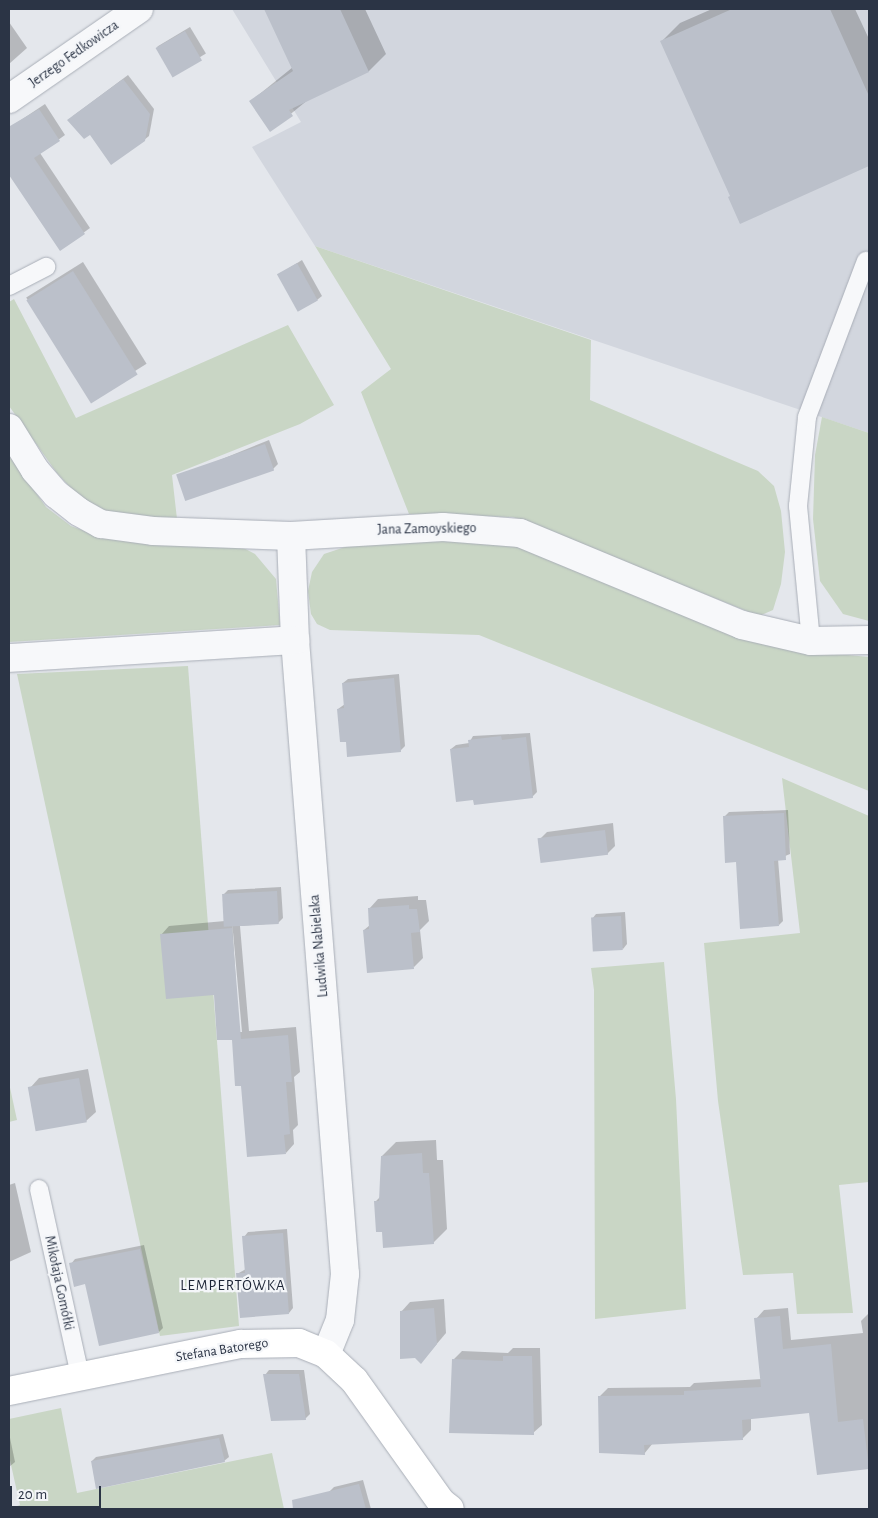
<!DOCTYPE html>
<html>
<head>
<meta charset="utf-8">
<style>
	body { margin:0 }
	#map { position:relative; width:878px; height:1518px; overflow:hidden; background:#e4e7ec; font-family:"Alegreya Sans",sans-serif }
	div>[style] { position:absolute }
	.built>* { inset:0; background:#d2d6de }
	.green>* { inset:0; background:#c9d6c5 }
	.shadow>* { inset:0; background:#0003; transform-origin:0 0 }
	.building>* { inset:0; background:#bbc0ca; transform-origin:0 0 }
	.roads { filter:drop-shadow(0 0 1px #a9aeb7) drop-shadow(0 0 1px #a9aeb7) }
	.lane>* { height:18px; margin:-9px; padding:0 9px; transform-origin:9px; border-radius:9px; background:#f7f8fa }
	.street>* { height:28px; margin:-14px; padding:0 14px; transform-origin:14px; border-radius:14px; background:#f7f8fa }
	.secondary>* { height:28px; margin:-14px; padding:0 14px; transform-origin:14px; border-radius:14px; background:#fff }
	span { translate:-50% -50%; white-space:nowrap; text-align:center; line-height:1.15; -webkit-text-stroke:4.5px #f4f6f9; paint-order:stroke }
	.street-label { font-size:14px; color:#2b3445 }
	.neighbourhood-label { font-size:15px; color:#1d2536; letter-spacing:1px }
	.frame { position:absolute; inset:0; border:10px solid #2b3445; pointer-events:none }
	.scale { position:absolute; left:10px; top:1486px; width:91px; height:22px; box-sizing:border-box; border:2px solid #2b3445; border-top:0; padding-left:6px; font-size:15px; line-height:18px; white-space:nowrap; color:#2b3445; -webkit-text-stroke:4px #f4f6f9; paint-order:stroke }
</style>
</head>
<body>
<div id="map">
	<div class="built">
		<i style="clip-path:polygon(232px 9px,869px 9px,869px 433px,315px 246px,252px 147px,301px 122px)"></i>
	</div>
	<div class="green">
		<i style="clip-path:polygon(315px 246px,591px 340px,590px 400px,758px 471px,774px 486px,781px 511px,785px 552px,781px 584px,773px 610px,759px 616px,513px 517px,409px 514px,361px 392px,391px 369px)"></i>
		<i style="clip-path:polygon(14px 299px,76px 418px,288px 325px,334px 405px,300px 424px,172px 475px,177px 519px,107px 519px,90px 509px,57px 473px,9px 406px,9px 302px)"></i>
		<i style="clip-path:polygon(822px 417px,869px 433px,869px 621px,843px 614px,820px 581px,813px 519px,815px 455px)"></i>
		<i style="clip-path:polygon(9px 455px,46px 507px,71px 526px,98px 536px,236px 544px,255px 554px,276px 579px,280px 625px,9px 642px)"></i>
		<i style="clip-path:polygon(471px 537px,504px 542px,795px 650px,869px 657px,869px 791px,479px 635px,330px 630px,317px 624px,311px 614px,308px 591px,312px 572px,324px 554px,348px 546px)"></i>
		<i style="clip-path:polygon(188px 666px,239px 1326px,160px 1336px,17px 674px)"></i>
		<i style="clip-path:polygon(782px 778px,869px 816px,869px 1182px,839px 1185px,853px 1313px,797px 1314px,793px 1273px,743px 1275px,718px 1101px,704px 943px,800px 933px)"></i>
		<i style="clip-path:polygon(664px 962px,676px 1099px,686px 1309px,595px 1319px,594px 990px,591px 968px)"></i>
		<i style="clip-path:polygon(9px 1083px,17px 1120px,9px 1122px)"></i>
		<i style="clip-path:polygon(61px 1408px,77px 1493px,272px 1453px,284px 1509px,9px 1509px,20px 1505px,9px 1456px,9px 1419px)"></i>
	</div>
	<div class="shadow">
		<i style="clip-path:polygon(266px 9px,365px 9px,386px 54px,369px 71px,309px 99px,271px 130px,251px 101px,293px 67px)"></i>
		<i style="clip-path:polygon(712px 9px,855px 9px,869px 39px,869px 164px,740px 223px,731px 195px,662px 41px,680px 23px)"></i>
		<i style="clip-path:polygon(9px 22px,27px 48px,9px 64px)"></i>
		<i style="left:190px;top:27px;width:31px;height:38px;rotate:59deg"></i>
		<i style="clip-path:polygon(128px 75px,154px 109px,149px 136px,144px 140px,91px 133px,73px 116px)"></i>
		<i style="clip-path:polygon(45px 104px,65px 135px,40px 153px,90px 228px,61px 249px,9px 172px,9px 128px)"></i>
		<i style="clip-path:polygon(302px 260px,322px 296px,317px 300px,278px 275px)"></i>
		<i style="left:83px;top:262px;width:120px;height:67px;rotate:58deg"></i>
		<i style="clip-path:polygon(269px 440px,278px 464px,273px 469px,178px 477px)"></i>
		<i style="clip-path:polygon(399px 674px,405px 746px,400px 751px,347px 741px,338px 709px,345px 704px,343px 683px,348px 679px)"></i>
		<i style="clip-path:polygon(530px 733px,537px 792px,532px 797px,474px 798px,451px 749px,456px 745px,469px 743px,473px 736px)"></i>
		<i style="clip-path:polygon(788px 810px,790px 854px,778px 859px,783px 921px,779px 925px,737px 861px,724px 817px,729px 812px)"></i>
		<i style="clip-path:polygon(613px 823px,615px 846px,607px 854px,539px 840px,547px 832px)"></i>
		<i style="clip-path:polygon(evenodd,281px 887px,283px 918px,278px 923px,240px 926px,249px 1031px,296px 1027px,300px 1072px,294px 1077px,298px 1125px,293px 1130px,294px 1144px,286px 1153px,242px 1084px,233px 1038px,215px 993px,161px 935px,169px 926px,225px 921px,223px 895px,228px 890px,281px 887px,232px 921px,242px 1032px,239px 1032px,232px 921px)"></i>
		<i style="clip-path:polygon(418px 896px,418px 900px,426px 900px,429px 921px,420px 930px,423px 958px,414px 967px,364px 930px,370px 925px,369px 909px,378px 899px)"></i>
		<i style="clip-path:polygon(625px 912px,627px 944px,623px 949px,592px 919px,596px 914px)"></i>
		<i style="clip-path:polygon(88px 1069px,96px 1112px,86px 1121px,30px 1088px,39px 1078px)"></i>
		<i style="clip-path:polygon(436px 1140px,437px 1160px,443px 1160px,447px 1229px,433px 1243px,383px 1231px,375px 1202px,380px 1197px,382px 1156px,396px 1142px)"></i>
		<i style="clip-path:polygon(15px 1183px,31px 1252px,9px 1262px,9px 1185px)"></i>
		<i style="clip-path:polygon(287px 1229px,293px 1308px,289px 1313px,237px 1274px,246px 1269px,244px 1237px,248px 1232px)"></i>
		<i style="clip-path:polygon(144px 1245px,163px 1328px,159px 1332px,86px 1283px,71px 1264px,75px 1259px)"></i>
		<i style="clip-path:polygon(444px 1299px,446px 1333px,430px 1352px,401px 1312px,410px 1302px)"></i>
		<i style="clip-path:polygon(788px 1308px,791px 1340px,863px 1333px,861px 1321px,869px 1313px,868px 1468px,810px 1411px,751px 1417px,751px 1430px,743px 1438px,653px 1443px,644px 1454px,599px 1397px,608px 1388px,690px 1387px,694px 1383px,762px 1379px,756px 1319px,764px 1310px)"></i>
		<i style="clip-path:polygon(513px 1348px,540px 1348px,542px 1425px,533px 1433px,453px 1360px,462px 1351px,508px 1353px)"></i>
		<i style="clip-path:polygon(269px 1370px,304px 1370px,310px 1414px,305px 1419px,265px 1375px)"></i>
		<i style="clip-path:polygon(9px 1433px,15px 1462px,9px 1467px)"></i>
		<i style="clip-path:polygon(223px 1434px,229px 1457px,224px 1461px,92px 1461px,96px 1457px)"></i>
		<i style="clip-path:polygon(363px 1480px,371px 1509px,334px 1509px,329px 1492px,334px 1487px)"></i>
	</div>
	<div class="building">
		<i style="clip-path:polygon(264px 9px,340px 9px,369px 72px,289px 110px,293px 116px,270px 132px,249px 101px,293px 71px)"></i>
		<i style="clip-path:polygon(732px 9px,830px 9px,869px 96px,869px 166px,740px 224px,728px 197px,730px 196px,660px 41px)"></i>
		<i style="left:185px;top:31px;width:34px;height:34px;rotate:60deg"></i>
		<i style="clip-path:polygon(123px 79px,150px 114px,145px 141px,111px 165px,90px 135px,84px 139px,67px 120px)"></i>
		<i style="clip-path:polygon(39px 109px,60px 141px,34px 158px,85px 234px,60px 251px,9px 175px,9px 124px,10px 126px)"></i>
		<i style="left:297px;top:263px;width:43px;height:23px;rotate:61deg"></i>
		<i style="left:73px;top:271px;width:122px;height:55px;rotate:58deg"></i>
		<i style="left:265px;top:444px;width:28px;height:94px;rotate:71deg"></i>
		<i style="clip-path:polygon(394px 678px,401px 752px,347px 757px,346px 742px,340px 742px,337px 709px,344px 708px,342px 683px)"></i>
		<i style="clip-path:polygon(501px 736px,502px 740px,526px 737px,533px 798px,474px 805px,473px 800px,456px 802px,450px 749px,469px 747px,468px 740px)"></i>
		<i style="clip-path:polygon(784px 813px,786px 860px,774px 861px,779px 926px,740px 929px,736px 862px,725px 863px,723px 816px)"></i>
		<i style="left:605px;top:830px;width:25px;height:68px;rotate:83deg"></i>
		<i style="left:277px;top:891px;width:33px;height:55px;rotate:87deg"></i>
		<i style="clip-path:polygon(409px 905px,409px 909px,417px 909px,420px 932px,411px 933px,414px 969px,367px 973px,363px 930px,369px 929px,368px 908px)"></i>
		<i style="left:621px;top:916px;width:34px;height:30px;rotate:87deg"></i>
		<i style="clip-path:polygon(232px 928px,241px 1039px,288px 1035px,292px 1082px,286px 1082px,290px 1134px,284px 1135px,286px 1154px,247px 1157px,241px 1086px,235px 1086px,232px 1040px,217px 1040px,214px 995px,166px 999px,160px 934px)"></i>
		<i style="left:79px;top:1078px;width:45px;height:52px;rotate:80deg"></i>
		<i style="clip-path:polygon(422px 1153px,423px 1173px,429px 1173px,434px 1244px,383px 1248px,382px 1232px,376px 1232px,374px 1201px,379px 1201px,381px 1156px)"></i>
		<i style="clip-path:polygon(283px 1233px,289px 1314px,240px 1318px,236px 1273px,245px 1273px,242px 1236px)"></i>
		<i style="clip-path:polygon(140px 1249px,159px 1333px,99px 1346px,85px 1284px,74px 1287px,69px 1263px)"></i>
		<i style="clip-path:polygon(434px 1308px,437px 1344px,421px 1364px,415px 1358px,400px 1359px,400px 1311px)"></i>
		<i style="clip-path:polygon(780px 1316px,783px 1349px,831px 1344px,838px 1422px,863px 1419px,869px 1469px,817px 1475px,809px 1413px,742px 1420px,743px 1440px,644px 1445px,645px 1455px,599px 1453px,598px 1396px,684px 1395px,684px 1391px,761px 1387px,754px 1318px)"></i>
		<i style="clip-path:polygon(503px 1356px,532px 1356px,534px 1435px,449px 1433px,452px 1359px,503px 1361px)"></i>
		<i style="clip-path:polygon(263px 1374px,299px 1374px,306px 1420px,271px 1421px)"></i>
		<i style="clip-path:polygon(219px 1438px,225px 1462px,96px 1489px,91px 1461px)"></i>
		<i style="clip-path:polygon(359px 1484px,366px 1509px,293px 1509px,292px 1500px)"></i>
	</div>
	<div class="roads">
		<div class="lane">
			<i style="left:9px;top:286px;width:42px;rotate:-27.2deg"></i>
			<i style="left:811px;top:641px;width:136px;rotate:-95.5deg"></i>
			<i style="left:798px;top:506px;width:89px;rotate:-84.2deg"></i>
			<i style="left:807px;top:417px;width:167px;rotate:-69.3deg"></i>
			<i style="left:39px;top:1189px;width:191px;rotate:77.6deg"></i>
		</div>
		<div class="street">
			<i style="left:9px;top:99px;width:158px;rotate:-34.7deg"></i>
			<i style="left:9px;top:428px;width:49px;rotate:58.2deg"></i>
			<i style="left:35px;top:470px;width:32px;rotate:49deg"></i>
			<i style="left:56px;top:494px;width:29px;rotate:38deg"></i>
			<i style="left:79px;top:512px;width:25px;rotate:29deg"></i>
			<i style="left:101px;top:524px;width:52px;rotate:7.7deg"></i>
			<i style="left:153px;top:531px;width:138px;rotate:2.1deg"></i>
			<i style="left:291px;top:536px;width:152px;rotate:-3.4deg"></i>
			<i style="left:443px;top:527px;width:77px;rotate:4.5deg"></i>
			<i style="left:520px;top:533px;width:240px;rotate:22.5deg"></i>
			<i style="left:742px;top:625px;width:71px;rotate:13.1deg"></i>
			<i style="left:811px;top:641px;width:58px;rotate:-1deg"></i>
			<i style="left:291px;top:536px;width:104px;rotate:87.8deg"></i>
			<i style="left:295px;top:640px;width:636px;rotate:85.49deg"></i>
			<i style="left:345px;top:1274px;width:46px;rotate:96.2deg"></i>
			<i style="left:340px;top:1320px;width:37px;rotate:112deg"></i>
			<i style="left:9px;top:658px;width:287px;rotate:-3.6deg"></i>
		</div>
		<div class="secondary">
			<i style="left:9px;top:1391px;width:237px;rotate:-11.5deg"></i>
			<i style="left:241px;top:1344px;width:58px;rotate:-1deg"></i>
			<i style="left:299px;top:1343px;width:29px;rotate:22deg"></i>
			<i style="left:326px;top:1354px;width:38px;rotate:43deg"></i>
			<i style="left:354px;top:1380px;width:150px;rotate:54.5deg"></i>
			<i style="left:441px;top:1502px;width:11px;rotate:38deg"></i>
		</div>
	</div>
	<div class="street-label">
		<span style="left:74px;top:54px;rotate:-35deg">Jerzego Fedkowicza</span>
		<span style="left:427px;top:529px;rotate:-1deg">Jana Zamoyskiego</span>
		<span style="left:319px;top:946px;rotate:-95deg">Ludwika Nabielaka</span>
		<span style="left:59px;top:1283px;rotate:78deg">Mikołaja Gomółki</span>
		<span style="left:222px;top:1350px;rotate:-9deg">Stefana Batorego</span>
	</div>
	<div class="neighbourhood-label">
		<span style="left:233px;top:1286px">LEMPERTÓWKA</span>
	</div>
	<div class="frame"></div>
	<div class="scale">20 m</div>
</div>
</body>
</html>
